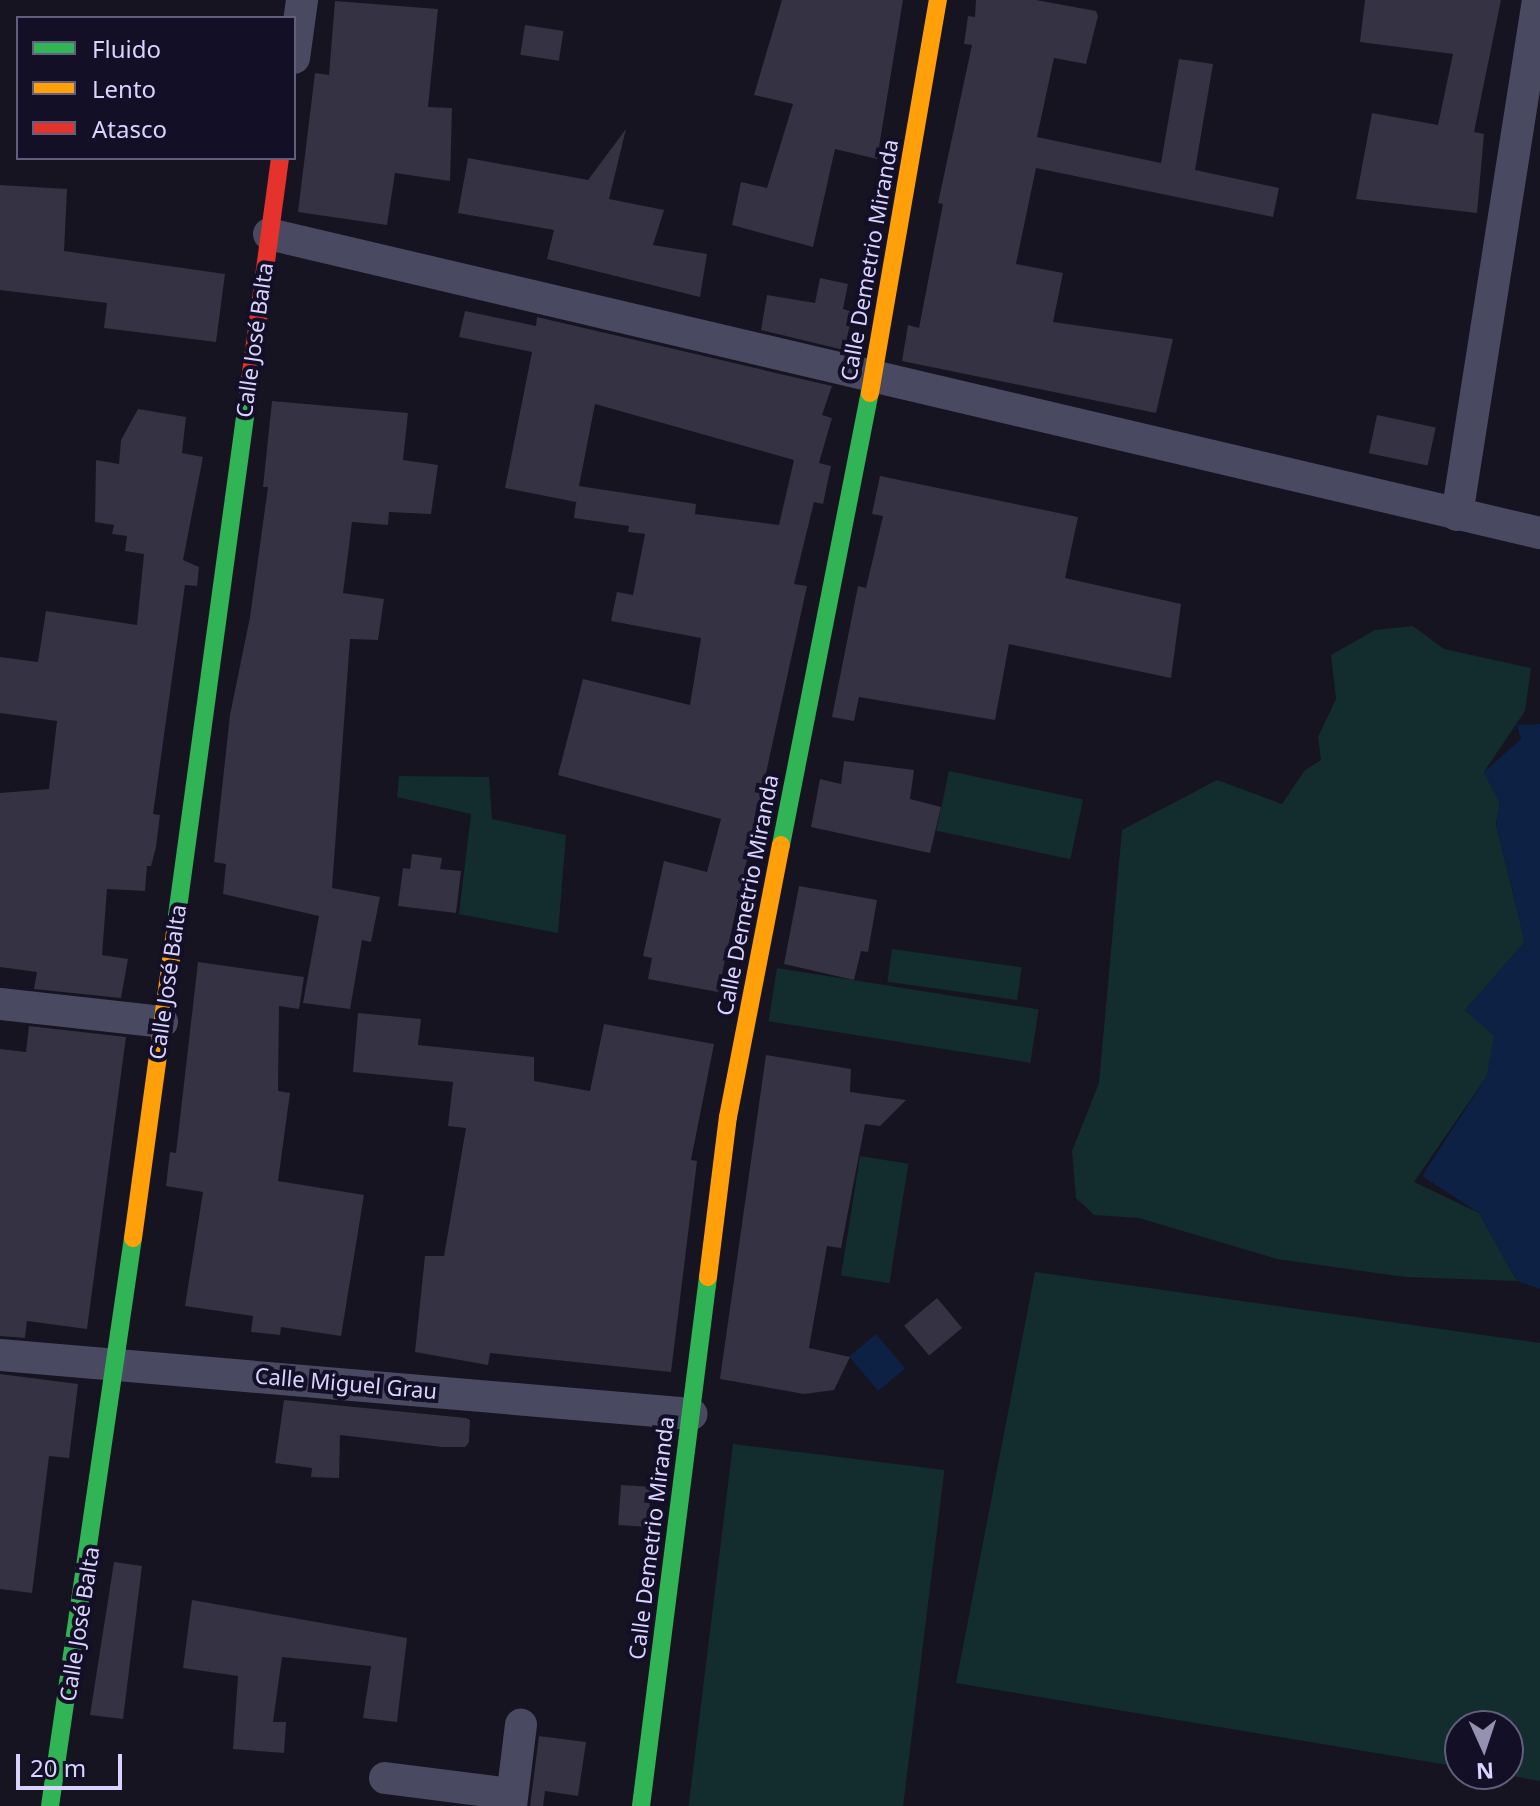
<!DOCTYPE html>
<html>
<head>
<meta charset="utf-8">
<style>
	body { margin:0 }
	#map { position:relative; width:1540px; height:1806px; overflow:hidden; background:#161421; font-family:"Noto Sans",sans-serif }
	div>[style] { position:absolute }
	.green>* { inset:0; background:#132c2d; transform-origin:0 0 }
	.water>* { inset:0; background:#0d2144; transform-origin:0 0 }
	.building>* { inset:0; background:#343243; transform-origin:0 0 }
	.street>* { height:32px; margin:-16px; padding:0 16px; transform-origin:16px; border-radius:16px; background:#4a4962 }
	.fast>* { height:18px; margin:-9px; padding:0 9px; transform-origin:9px; border-radius:9px; background:#30b455 }
	.slow>* { height:18px; margin:-9px; padding:0 9px; transform-origin:9px; border-radius:9px; background:#ff9f0a }
	.jam>* { height:18px; margin:-9px; padding:0 9px; transform-origin:9px; border-radius:9px; background:#e5322d }
	span { translate:-50% -50%; white-space:nowrap; text-align:center; line-height:1.15; -webkit-text-stroke:8px #130f26; paint-order:stroke }
	.street-label { font-size:22px; color:#d9d4ff }
	.legend { position:absolute; left:16px; top:16px; width:280px; height:144px; box-sizing:border-box; background:#130f26; border:2px solid #625e7d; margin:0; padding:10px 14px; list-style:none; font-size:24px; color:#d9d4ff }
	.legend li { display:flex; align-items:center; gap:16px; height:40px }
	.legend b { width:40px; border:2px solid #625e7d }
	.north { position:absolute; left:1444px; top:1710px; width:80px; height:80px; box-sizing:border-box; background:#130f26; border:2px solid #625e7d; border-radius:50%; rotate:177deg; font-size:22px; font-weight:700; line-height:32px; text-align:center; color:#d9d4ff }
	.north::after { content:''; display:block; margin:auto; width:28px; height:36px; background:#9591b1; clip-path:polygon(50% 0,100% 100%,50% 72%,0 100%) }
	.scale { position:absolute; left:16px; top:1754px; width:106px; height:36px; box-sizing:border-box; border:4px solid #d9d4ff; border-top:0; padding-left:10px; font-size:24px; line-height:28px; white-space:nowrap; color:#d9d4ff; -webkit-text-stroke:6px #130f26; paint-order:stroke }
</style>
</head>
<body>
<div id="map">
	<div class="green">
		<i style="clip-path:polygon(1413px 626px,1444px 649px,1531px 668px,1525px 711px,1484px 772px,1500px 803px,1496px 824px,1525px 942px,1465px 1010px,1495px 1036px,1487px 1076px,1414px 1182px,1479px 1213px,1517px 1281px,1405px 1277px,1277px 1259px,1139px 1218px,1094px 1215px,1076px 1198px,1072px 1151px,1099px 1083px,1122px 830px,1217px 780px,1282px 804px,1305px 770px,1321px 760px,1318px 737px,1336px 699px,1331px 655px,1375px 630px)"></i>
		<i style="left:949px;top:771px;width:137px;height:61px;rotate:12deg"></i>
		<i style="clip-path:polygon(399px 776px,489px 777px,492px 819px,566px 835px,558px 933px,459px 914px,471px 814px,397px 797px)"></i>
		<i style="left:892px;top:949px;width:131px;height:33px;rotate:8deg"></i>
		<i style="left:777px;top:968px;width:265px;height:54px;rotate:9deg"></i>
		<i style="left:860px;top:1156px;width:49px;height:121px;rotate:9deg"></i>
		<i style="clip-path:polygon(1035px 1272px,1540px 1343px,1540px 1781px,1501px 1774px,1508px 1774px,1508px 1726px,1460px 1726px,1460px 1767px,956px 1683px)"></i>
		<i style="left:733px;top:1444px;width:213px;height:365px;rotate:7deg"></i>
	</div>
	<div class="water">
		<i style="clip-path:polygon(1540px 724px,1540px 1289px,1517px 1281px,1479px 1213px,1422px 1176px,1487px 1076px,1494px 1036px,1465px 1010px,1525px 942px,1496px 824px,1500px 803px,1484px 772px,1521px 739px,1517px 725px)"></i>
		<i style="left:876px;top:1334px;width:45px;height:35px;rotate:50deg"></i>
	</div>
	<div class="building">
		<i style="clip-path:polygon(782px 0,903px 0,877px 159px,835px 149px,813px 247px,732px 225px,741px 182px,767px 188px,793px 104px,754px 95px)"></i>
		<i style="clip-path:polygon(976px 0,1036px 0,1096px 11px,1098px 16px,1086px 64px,1054px 58px,1037px 137px,1161px 163px,1179px 59px,1213px 64px,1195px 170px,1279px 188px,1273px 217px,1036px 168px,1016px 264px,1063px 273px,1053px 322px,1173px 339px,1156px 413px,902px 361px,908px 325px,919px 328px,943px 204px,938px 203px,972px 45px,964px 44px,968px 16px,975px 17px)"></i>
		<i style="clip-path:polygon(1365px 0,1501px 0,1474px 132px,1484px 134px,1477px 213px,1356px 199px,1372px 113px,1438px 125px,1453px 54px,1360px 42px)"></i>
		<i style="clip-path:polygon(335px 1px,438px 9px,428px 107px,452px 108px,450px 181px,395px 173px,387px 225px,298px 212px,315px 73px,329px 75px)"></i>
		<i style="left:525px;top:25px;width:39px;height:30px;rotate:9deg"></i>
		<i style="clip-path:polygon(626px 129px,609px 199px,664px 210px,653px 245px,707px 254px,700px 297px,547px 259px,554px 230px,458px 213px,468px 158px,588px 180px)"></i>
		<i style="clip-path:polygon(0 185px,67px 189px,64px 251px,225px 274px,216px 342px,104px 328px,107px 303px,0 290px)"></i>
		<i style="clip-path:polygon(820px 278px,848px 284px,843px 309px,853px 312px,844px 350px,761px 330px,767px 295px,815px 303px)"></i>
		<i style="clip-path:polygon(evenodd,465px 311px,536px 326px,537px 317px,832px 386px,822px 415px,832px 418px,819px 463px,831px 466px,823px 504px,814px 502px,794px 584px,807px 586px,718px 992px,648px 979px,652px 958px,643px 956px,664px 861px,707px 872px,721px 819px,558px 775px,583px 679px,690px 705px,701px 638px,611px 621px,617px 592px,633px 595px,645px 534px,628px 532px,629px 526px,574px 518px,578px 487px,576px 502px,505px 488px,532px 352px,459px 337px,465px 311px,595px 404px,794px 460px,779px 525px,695px 514px,696px 504px,579px 486px,595px 404px)"></i>
		<i style="clip-path:polygon(272px 401px,408px 413px,403px 460px,438px 465px,431px 514px,389px 512px,388px 525px,352px 522px,343px 593px,384px 599px,378px 640px,350px 639px,332px 888px,380px 897px,371px 942px,362px 940px,350px 1009px,303px 1003px,319px 916px,223px 894px,226px 864px,214px 862px,230px 715px,250px 617px,268px 487px,263px 487px)"></i>
		<i style="clip-path:polygon(138px 409px,186px 417px,182px 453px,203px 457px,183px 560px,199px 567px,197px 586px,185px 585px,153px 814px,160px 815px,156px 847px,151px 866px,147px 866px,145px 891px,107px 889px,102px 955px,128px 959px,121px 998px,34px 989px,37px 972px,0 967px,0 793px,49px 789px,57px 721px,0 713px,0 657px,38px 662px,46px 611px,137px 625px,144px 554px,125px 551px,127px 536px,112px 534px,114px 525px,95px 522px,96px 460px,119px 464px,121px 440px)"></i>
		<i style="left:1377px;top:415px;width:60px;height:39px;rotate:12deg"></i>
		<i style="clip-path:polygon(880px 476px,1078px 517px,1065px 578px,1181px 604px,1171px 678px,1009px 644px,995px 720px,859px 697px,854px 721px,832px 717px,858px 586px,866px 588px,883px 516px,872px 514px)"></i>
		<i style="clip-path:polygon(844px 761px,914px 770px,910px 799px,941px 807px,930px 853px,811px 827px,820px 779px,841px 784px)"></i>
		<i style="clip-path:polygon(412px 854px,442px 858px,440px 869px,461px 871px,456px 913px,398px 906px,403px 868px,410px 869px)"></i>
		<i style="clip-path:polygon(799px 886px,877px 900px,868px 952px,861px 951px,854px 980px,784px 964px)"></i>
		<i style="clip-path:polygon(198px 962px,304px 977px,299px 1009px,279px 1006px,278px 1091px,290px 1093px,278px 1181px,364px 1195px,341px 1336px,281px 1327px,280px 1335px,251px 1332px,253px 1316px,185px 1306px,203px 1192px,166px 1186px,170px 1152px,176px 1153px)"></i>
		<i style="clip-path:polygon(358px 1013px,421px 1019px,418px 1045px,534px 1057px,534px 1081px,590px 1091px,604px 1024px,714px 1044px,691px 1160px,697px 1161px,671px 1372px,490px 1353px,488px 1365px,415px 1352px,425px 1256px,444px 1256px,466px 1128px,448px 1126px,453px 1082px,353px 1072px)"></i>
		<i style="clip-path:polygon(29px 1026px,126px 1037px,87px 1329px,27px 1321px,25px 1338px,0 1336px,0 1049px,26px 1052px)"></i>
		<i style="clip-path:polygon(766px 1055px,851px 1069px,850px 1092px,906px 1100px,880px 1126px,865px 1124px,841px 1248px,827px 1246px,809px 1348px,850px 1357px,834px 1390px,804px 1394px,720px 1379px)"></i>
		<i style="left:937px;top:1298px;width:39px;height:43px;rotate:50deg"></i>
		<i style="clip-path:polygon(0 1374px,78px 1384px,69px 1458px,49px 1456px,32px 1593px,0 1589px)"></i>
		<i style="clip-path:polygon(284px 1400px,466px 1418px,470px 1420px,469px 1442px,465px 1447px,442px 1447px,340px 1435px,339px 1478px,311px 1477px,312px 1468px,275px 1463px)"></i>
		<i style="left:621px;top:1485px;width:30px;height:40px;rotate:4deg"></i>
		<i style="clip-path:polygon(114px 1562px,142px 1566px,123px 1719px,90px 1715px)"></i>
		<i style="clip-path:polygon(192px 1600px,407px 1638px,397px 1722px,363px 1718px,371px 1666px,282px 1657px,273px 1722px,286px 1722px,284px 1753px,233px 1749px,238px 1676px,183px 1668px)"></i>
		<i style="clip-path:polygon(539px 1736px,586px 1742px,578px 1796px,545px 1791px,543px 1806px,530px 1806px)"></i>
	</div>
	<div class="street">
		<i style="left:294px;top:58px;width:59px;rotate:-82.1deg"></i>
		<i style="left:269px;top:234px;width:1306px;rotate:13.24deg"></i>
		<i style="left:1457px;top:515px;width:521px;rotate:-81.06deg"></i>
		<i style="left:0;top:1004px;width:163px;rotate:6.3deg"></i>
		<i style="left:0;top:1355px;width:694px;rotate:4.88deg"></i>
		<i style="left:385px;top:1778px;width:128px;rotate:7.2deg"></i>
		<i style="left:511px;top:1806px;width:82px;rotate:-83deg"></i>
	</div>
	<div class="fast">
		<i style="left:781px;top:845px;width:461px;rotate:-78.9deg"></i>
		<i style="left:175px;top:930px;width:555px;rotate:-82.23deg"></i>
		<i style="left:50px;top:1806px;width:574px;rotate:-81.69deg"></i>
		<i style="left:641px;top:1806px;width:533px;rotate:-82.78deg"></i>
	</div>
	<div class="slow">
		<i style="left:870px;top:393px;width:399px;rotate:-80.2deg"></i>
		<i style="left:133px;top:1238px;width:311px;rotate:-82.2deg"></i>
		<i style="left:708px;top:1277px;width:161px;rotate:-82.9deg"></i>
		<i style="left:728px;top:1117px;width:277px;rotate:-79deg"></i>
	</div>
	<div class="jam">
		<i style="left:250px;top:380px;width:224px;rotate:-82.3deg"></i>
	</div>
	<div class="street-label">
		<span style="left:869px;top:260px;rotate:-80deg">Calle Demetrio Miranda</span>
		<span style="left:254px;top:340px;rotate:-82deg">Calle José Balta</span>
		<span style="left:747px;top:895px;rotate:-79deg">Calle Demetrio Miranda</span>
		<span style="left:167px;top:982px;rotate:-82deg">Calle José Balta</span>
		<span style="left:346px;top:1383px;rotate:5deg">Calle Miguel Grau</span>
		<span style="left:651px;top:1538px;rotate:-83deg">Calle Demetrio Miranda</span>
		<span style="left:79px;top:1624px;rotate:-81deg">Calle José Balta</span>
	</div>
	<ul class="legend">
	<li><b style="height:10px;background:#30b455"></b>Fluido</li>
	<li><b style="height:10px;background:#ff9f0a"></b>Lento</li>
	<li><b style="height:10px;background:#e5322d"></b>Atasco</li>
	</ul>
	<div class="north">N</div>
	<div class="scale">20 m</div>
</div>
</body>
</html>
